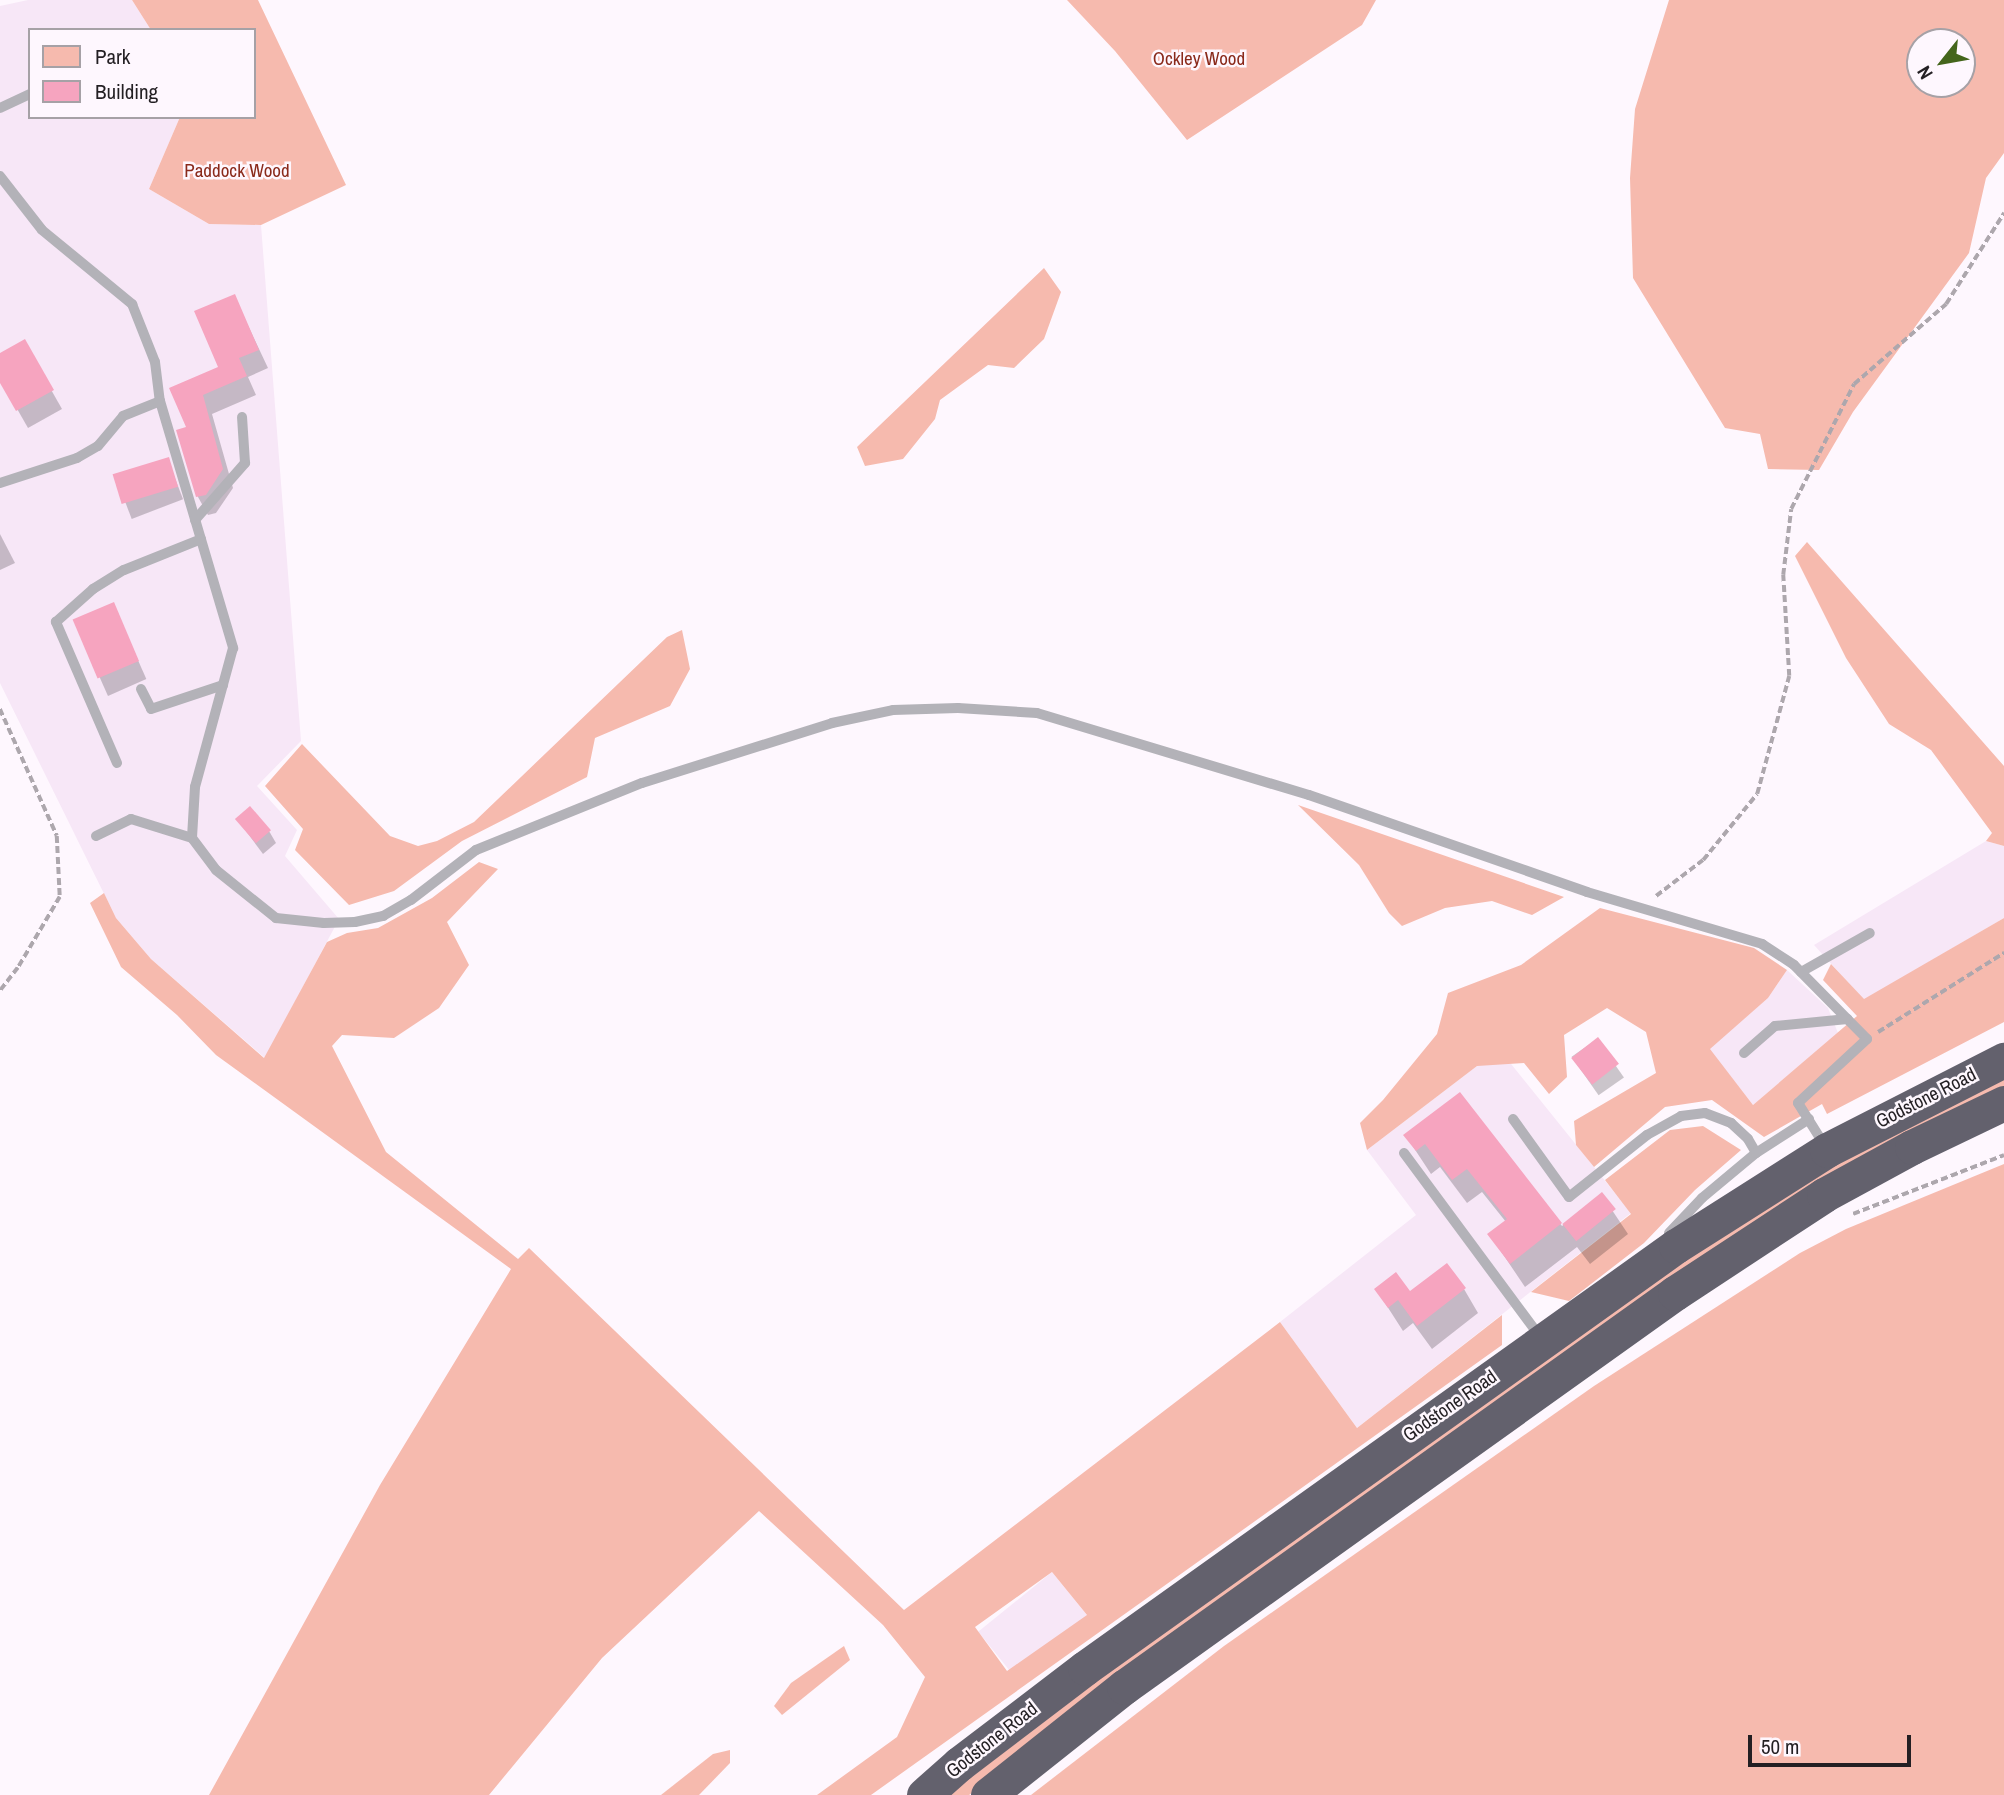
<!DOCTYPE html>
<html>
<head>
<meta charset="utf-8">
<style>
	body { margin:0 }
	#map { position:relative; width:2004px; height:1795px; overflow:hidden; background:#fef7fe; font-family:"Archivo Narrow",sans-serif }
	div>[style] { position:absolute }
	.built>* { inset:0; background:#f7e7f7; transform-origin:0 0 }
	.green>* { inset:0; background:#f6baae }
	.shadow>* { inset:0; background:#0003; transform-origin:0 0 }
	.building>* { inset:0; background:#f6a4bf; transform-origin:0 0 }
	.path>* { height:3.5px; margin-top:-1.75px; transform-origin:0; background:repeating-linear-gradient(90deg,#ada7ad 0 7px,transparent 0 10.5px) }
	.lane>* { height:10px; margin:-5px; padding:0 5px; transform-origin:5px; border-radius:5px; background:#b3b2b8 }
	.highway>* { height:35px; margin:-17.5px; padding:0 17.5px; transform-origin:17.5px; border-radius:17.5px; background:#63616d }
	span { translate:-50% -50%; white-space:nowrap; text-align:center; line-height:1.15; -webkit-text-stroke:5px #fef7fe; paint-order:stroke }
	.park-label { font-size:19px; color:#8a2a1b }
	.street-label { font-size:19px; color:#231f23 }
	.legend { position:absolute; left:28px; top:28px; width:228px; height:91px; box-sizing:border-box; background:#fef7fe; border:2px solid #a6a1a6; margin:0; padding:9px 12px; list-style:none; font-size:21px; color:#231f23 }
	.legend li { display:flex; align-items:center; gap:14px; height:35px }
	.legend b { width:35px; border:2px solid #a6a1a6 }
	.north { position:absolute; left:1906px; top:28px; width:70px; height:70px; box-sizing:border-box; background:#fef7fe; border:2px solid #a6a1a6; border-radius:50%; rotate:239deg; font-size:19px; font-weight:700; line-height:28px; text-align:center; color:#231f23 }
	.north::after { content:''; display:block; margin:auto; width:24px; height:32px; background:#44651b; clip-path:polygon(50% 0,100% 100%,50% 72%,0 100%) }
	.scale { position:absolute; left:1748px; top:1735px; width:163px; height:32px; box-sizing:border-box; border:4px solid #231f23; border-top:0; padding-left:9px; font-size:21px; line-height:24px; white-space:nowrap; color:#231f23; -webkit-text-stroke:5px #fef7fe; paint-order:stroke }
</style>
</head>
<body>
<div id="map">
	<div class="built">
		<i style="clip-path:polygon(28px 0,132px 0,151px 30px,30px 30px,30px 117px,180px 117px,149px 189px,209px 224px,261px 225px,301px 741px,257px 786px,297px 830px,285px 856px,339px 919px,265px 1058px,151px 959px,116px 918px,0 683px,0 6px)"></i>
		<i style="clip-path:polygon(1986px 841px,2004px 846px,2004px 918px,1864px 1000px,1814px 945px)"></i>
		<i style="clip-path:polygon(1787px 970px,1828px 1008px,1838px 1033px,1753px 1105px,1709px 1049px,1768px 998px)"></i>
		<i style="clip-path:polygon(1499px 1049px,1631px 1213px,1357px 1428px,1280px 1322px,1416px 1215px,1367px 1150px)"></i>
		<i style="left:1052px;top:1572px;width:56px;height:95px;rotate:51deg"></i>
	</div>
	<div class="green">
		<i style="clip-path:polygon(132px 0,258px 0,346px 185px,261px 225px,209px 224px,149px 189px,180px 117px,254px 117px,254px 30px,151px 30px)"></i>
		<i style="clip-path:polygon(1067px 0,1376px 0,1362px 25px,1187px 140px,1115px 51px)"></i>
		<i style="clip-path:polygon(evenodd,1669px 0,2004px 0,2004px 153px,1986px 178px,1969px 253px,1853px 412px,1819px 470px,1768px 469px,1760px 434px,1725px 428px,1633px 278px,1630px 178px,1635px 109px,1669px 0,1920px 42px,1962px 42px,1962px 84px,1920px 84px,1920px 42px)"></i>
		<i style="clip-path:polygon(1044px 268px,1061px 292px,1044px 339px,1014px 368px,988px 365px,940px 400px,935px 419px,903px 459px,865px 466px,857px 447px)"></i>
		<i style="clip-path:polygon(1807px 542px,2004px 766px,2004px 846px,1986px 841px,1992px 833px,1931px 750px,1889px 724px,1846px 658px,1795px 556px)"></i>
		<i style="clip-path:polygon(682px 630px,690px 669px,670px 706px,595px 738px,587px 777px,462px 841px,394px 891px,349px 905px,295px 850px,303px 829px,265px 786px,302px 744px,390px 836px,418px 846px,437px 841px,474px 822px,667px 637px)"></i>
		<i style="clip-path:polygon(1298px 805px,1564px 897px,1532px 915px,1492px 901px,1445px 908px,1402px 926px,1389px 913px,1359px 865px)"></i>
		<i style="clip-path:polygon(evenodd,479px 862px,498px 869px,447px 922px,469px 965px,439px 1008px,394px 1038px,342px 1035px,332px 1046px,386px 1152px,518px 1259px,529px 1248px,904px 1610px,1280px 1322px,1357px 1428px,1502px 1315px,1502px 1345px,871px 1795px,817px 1795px,897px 1737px,925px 1677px,883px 1625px,759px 1511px,602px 1658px,489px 1795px,209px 1795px,380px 1485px,511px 1269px,216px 1055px,177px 1015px,121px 967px,90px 903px,104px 893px,116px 918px,151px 959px,264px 1058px,327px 942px,347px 933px,378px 928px,432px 898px,479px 862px,1052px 1572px,1087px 1615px,1007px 1671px,975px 1627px,1052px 1572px)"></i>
		<i style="clip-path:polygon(1600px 908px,1754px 948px,1787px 970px,1768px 998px,1710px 1049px,1753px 1105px,1857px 1016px,1823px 980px,1831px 964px,1864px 999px,2004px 918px,2004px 1022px,1827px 1114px,1822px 1104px,1764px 1137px,1712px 1100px,1665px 1107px,1594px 1167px,1576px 1145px,1574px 1121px,1656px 1073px,1646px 1032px,1607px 1008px,1564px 1035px,1567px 1077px,1549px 1094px,1524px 1063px,1477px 1066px,1367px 1150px,1360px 1123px,1383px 1100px,1437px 1034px,1448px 993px,1521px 965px)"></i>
		<i style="clip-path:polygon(2004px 1078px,2004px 1090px,969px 1795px,945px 1795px,1066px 1702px,1647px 1280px,1881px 1134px)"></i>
		<i style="clip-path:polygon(1703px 1126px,1741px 1150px,1695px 1190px,1644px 1243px,1569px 1301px,1531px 1292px,1631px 1214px,1605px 1180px,1670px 1130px)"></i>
		<i style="clip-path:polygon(2004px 1164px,2004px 1795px,1031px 1795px,1224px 1646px,1594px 1386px,1800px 1253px,1846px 1229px)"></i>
		<i style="clip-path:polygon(844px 1646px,850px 1660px,782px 1715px,774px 1706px,791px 1683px)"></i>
		<i style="clip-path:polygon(730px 1750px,730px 1763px,699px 1795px,661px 1795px,713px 1754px)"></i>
	</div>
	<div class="shadow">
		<i style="clip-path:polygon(234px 296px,268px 368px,248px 377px,256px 395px,212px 414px,233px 488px,216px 513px,208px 515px,198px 497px,178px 431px,188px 428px,171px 389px,221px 368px)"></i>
		<i style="clip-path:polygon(24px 342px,62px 409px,28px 428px,0 379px,0 355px)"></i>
		<i style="left:168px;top:460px;width:42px;height:55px;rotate:69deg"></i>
		<i style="clip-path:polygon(0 534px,15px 563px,0 570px)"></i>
		<i style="left:113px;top:604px;width:82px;height:42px;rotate:66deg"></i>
		<i style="clip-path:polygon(237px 819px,269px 831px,276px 843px,263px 854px)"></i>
		<i style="left:1597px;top:1039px;width:47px;height:31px;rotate:55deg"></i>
		<i style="clip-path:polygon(1460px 1094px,1562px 1226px,1602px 1195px,1628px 1234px,1590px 1264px,1577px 1247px,1525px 1287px,1490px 1235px,1506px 1222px,1482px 1192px,1467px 1203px,1440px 1167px,1431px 1174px,1406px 1136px)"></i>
		<i style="clip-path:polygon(1376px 1289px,1410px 1293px,1464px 1289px,1478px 1313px,1432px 1349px,1413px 1323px,1403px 1331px)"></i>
	</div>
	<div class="building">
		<i style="clip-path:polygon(235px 294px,259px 350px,239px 358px,247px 376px,203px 395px,223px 469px,206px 495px,196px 497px,176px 430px,186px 427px,169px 388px,218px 367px,194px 311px)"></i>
		<i style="clip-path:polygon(25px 339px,54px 390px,16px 411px,0 383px,0 353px)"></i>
		<i style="left:169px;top:457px;width:31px;height:59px;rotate:73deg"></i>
		<i style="left:114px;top:602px;width:64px;height:45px;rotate:67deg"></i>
		<i style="left:250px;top:806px;width:32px;height:20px;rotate:49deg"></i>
		<i style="left:1598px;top:1037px;width:34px;height:34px;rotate:52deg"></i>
		<i style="clip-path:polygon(1460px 1092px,1562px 1223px,1510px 1264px,1487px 1234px,1507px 1219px,1467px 1169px,1452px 1180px,1425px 1144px,1416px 1151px,1403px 1135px)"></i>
		<i style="left:1602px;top:1192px;width:22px;height:51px;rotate:51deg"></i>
		<i style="clip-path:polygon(1447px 1263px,1466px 1288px,1417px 1326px,1398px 1300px,1388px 1308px,1374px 1289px,1396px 1272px,1410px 1291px)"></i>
	</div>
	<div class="path">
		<i style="left:0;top:709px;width:139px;rotate:65.8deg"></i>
		<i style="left:57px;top:836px;width:61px;rotate:87.2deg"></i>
		<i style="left:60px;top:897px;width:82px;rotate:120.6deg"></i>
		<i style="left:18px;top:968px;width:29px;rotate:128deg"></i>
		<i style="left:1656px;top:896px;width:59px;rotate:-37.5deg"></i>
		<i style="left:1703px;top:860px;width:85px;rotate:-50.7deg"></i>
		<i style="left:1757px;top:794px;width:122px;rotate:-74.8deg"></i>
		<i style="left:1789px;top:676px;width:101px;rotate:-93.4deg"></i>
		<i style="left:1783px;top:575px;width:66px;rotate:-83.1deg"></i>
		<i style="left:1791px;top:509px;width:140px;rotate:-63.3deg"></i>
		<i style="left:1854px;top:384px;width:122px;rotate:-41deg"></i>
		<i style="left:1946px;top:304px;width:108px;rotate:-57.5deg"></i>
		<i style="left:1878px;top:1032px;width:149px;rotate:-32.1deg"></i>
		<i style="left:1853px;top:1214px;width:162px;rotate:-21.3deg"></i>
	</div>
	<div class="lane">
		<i style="left:0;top:108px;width:33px;rotate:-25deg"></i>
		<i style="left:0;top:176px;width:68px;rotate:52.1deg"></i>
		<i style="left:42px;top:230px;width:117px;rotate:39.4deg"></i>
		<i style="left:132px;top:304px;width:62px;rotate:68.4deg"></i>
		<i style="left:155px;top:362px;width:39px;rotate:83deg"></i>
		<i style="left:160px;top:401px;width:258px;rotate:73.5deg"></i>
		<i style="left:233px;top:648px;width:144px;rotate:105.3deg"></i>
		<i style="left:195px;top:787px;width:51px;rotate:93.4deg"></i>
		<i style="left:192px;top:838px;width:40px;rotate:53deg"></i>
		<i style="left:216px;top:870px;width:77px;rotate:38.7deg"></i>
		<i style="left:276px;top:918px;width:48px;rotate:5.9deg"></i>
		<i style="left:324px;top:923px;width:31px;rotate:-2deg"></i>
		<i style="left:355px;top:922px;width:29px;rotate:-12deg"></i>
		<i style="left:383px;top:916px;width:32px;rotate:-30deg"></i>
		<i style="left:411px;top:900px;width:82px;rotate:-37.6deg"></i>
		<i style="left:476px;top:850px;width:179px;rotate:-22deg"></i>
		<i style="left:642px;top:783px;width:199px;rotate:-17.5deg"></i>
		<i style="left:832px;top:723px;width:62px;rotate:-12deg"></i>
		<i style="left:893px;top:710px;width:65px;rotate:-1.8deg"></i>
		<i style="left:958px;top:708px;width:79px;rotate:3.6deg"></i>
		<i style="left:1037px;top:713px;width:284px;rotate:16.8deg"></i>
		<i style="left:1309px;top:795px;width:294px;rotate:19.2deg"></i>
		<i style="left:1587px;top:892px;width:183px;rotate:16.5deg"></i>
		<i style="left:1762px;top:944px;width:38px;rotate:33deg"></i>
		<i style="left:1794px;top:965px;width:104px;rotate:45.4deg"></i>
		<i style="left:1867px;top:1039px;width:94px;rotate:137.2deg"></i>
		<i style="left:1798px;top:1103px;width:51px;rotate:57.9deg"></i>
		<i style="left:0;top:483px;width:81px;rotate:-18deg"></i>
		<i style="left:77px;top:458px;width:24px;rotate:-30deg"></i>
		<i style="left:98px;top:446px;width:39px;rotate:-50deg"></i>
		<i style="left:123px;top:416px;width:40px;rotate:-22deg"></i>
		<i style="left:195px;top:520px;width:76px;rotate:-48.7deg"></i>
		<i style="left:245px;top:463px;width:46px;rotate:-93.7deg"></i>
		<i style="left:141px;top:689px;width:22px;rotate:63deg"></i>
		<i style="left:151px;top:709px;width:76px;rotate:-18.4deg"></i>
		<i style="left:117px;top:763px;width:154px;rotate:-113.4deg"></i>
		<i style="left:56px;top:622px;width:50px;rotate:-41.7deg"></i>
		<i style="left:93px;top:589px;width:36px;rotate:-32deg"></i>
		<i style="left:124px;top:570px;width:83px;rotate:-21.9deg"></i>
		<i style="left:96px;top:836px;width:39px;rotate:-26deg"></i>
		<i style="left:131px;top:819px;width:64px;rotate:17.3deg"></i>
		<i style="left:1801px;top:972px;width:79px;rotate:-29.5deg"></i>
		<i style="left:1744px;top:1053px;width:41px;rotate:-41.1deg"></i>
		<i style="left:1775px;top:1026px;width:73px;rotate:-5.5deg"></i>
		<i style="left:1513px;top:1119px;width:96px;rotate:54.3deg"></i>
		<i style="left:1569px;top:1197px;width:100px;rotate:-38.5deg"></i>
		<i style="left:1647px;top:1135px;width:39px;rotate:-29deg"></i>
		<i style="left:1681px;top:1116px;width:24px;rotate:-7deg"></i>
		<i style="left:1705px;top:1113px;width:28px;rotate:21deg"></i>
		<i style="left:1731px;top:1123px;width:23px;rotate:43deg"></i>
		<i style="left:1748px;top:1139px;width:16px;rotate:60deg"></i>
		<i style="left:1404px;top:1153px;width:229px;rotate:53.5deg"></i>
		<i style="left:1669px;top:1233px;width:48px;rotate:-46.7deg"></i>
		<i style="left:1702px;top:1198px;width:70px;rotate:-39.8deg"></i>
		<i style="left:1756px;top:1153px;width:63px;rotate:-32.7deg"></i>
	</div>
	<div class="highway">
		<i style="left:924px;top:1795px;width:47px;rotate:-41.5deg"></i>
		<i style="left:959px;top:1764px;width:158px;rotate:-37.3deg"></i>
		<i style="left:1085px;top:1668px;width:726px;rotate:-35.53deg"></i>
		<i style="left:1676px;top:1246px;width:179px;rotate:-32.4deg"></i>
		<i style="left:1827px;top:1150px;width:199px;rotate:-27deg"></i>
		<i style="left:988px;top:1795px;width:174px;rotate:-38.5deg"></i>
		<i style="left:1124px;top:1687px;width:677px;rotate:-35.57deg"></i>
		<i style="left:1675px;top:1293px;width:178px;rotate:-33.3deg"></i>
		<i style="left:1824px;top:1195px;width:100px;rotate:-28.6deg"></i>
		<i style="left:1912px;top:1147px;width:102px;rotate:-25.6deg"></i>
	</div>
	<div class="park-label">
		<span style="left:1199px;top:59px">Ockley Wood</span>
		<span style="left:237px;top:171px">Paddock Wood</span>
	</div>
	<div class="street-label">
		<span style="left:1926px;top:1098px;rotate:-27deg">Godstone Road</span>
		<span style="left:1450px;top:1406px;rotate:-35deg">Godstone Road</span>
		<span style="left:992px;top:1740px;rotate:-38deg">Godstone Road</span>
	</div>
	<ul class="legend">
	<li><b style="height:19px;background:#f6baae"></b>Park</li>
	<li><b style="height:19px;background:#f6a4bf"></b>Building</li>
	</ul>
	<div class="north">N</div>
	<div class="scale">50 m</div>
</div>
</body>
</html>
